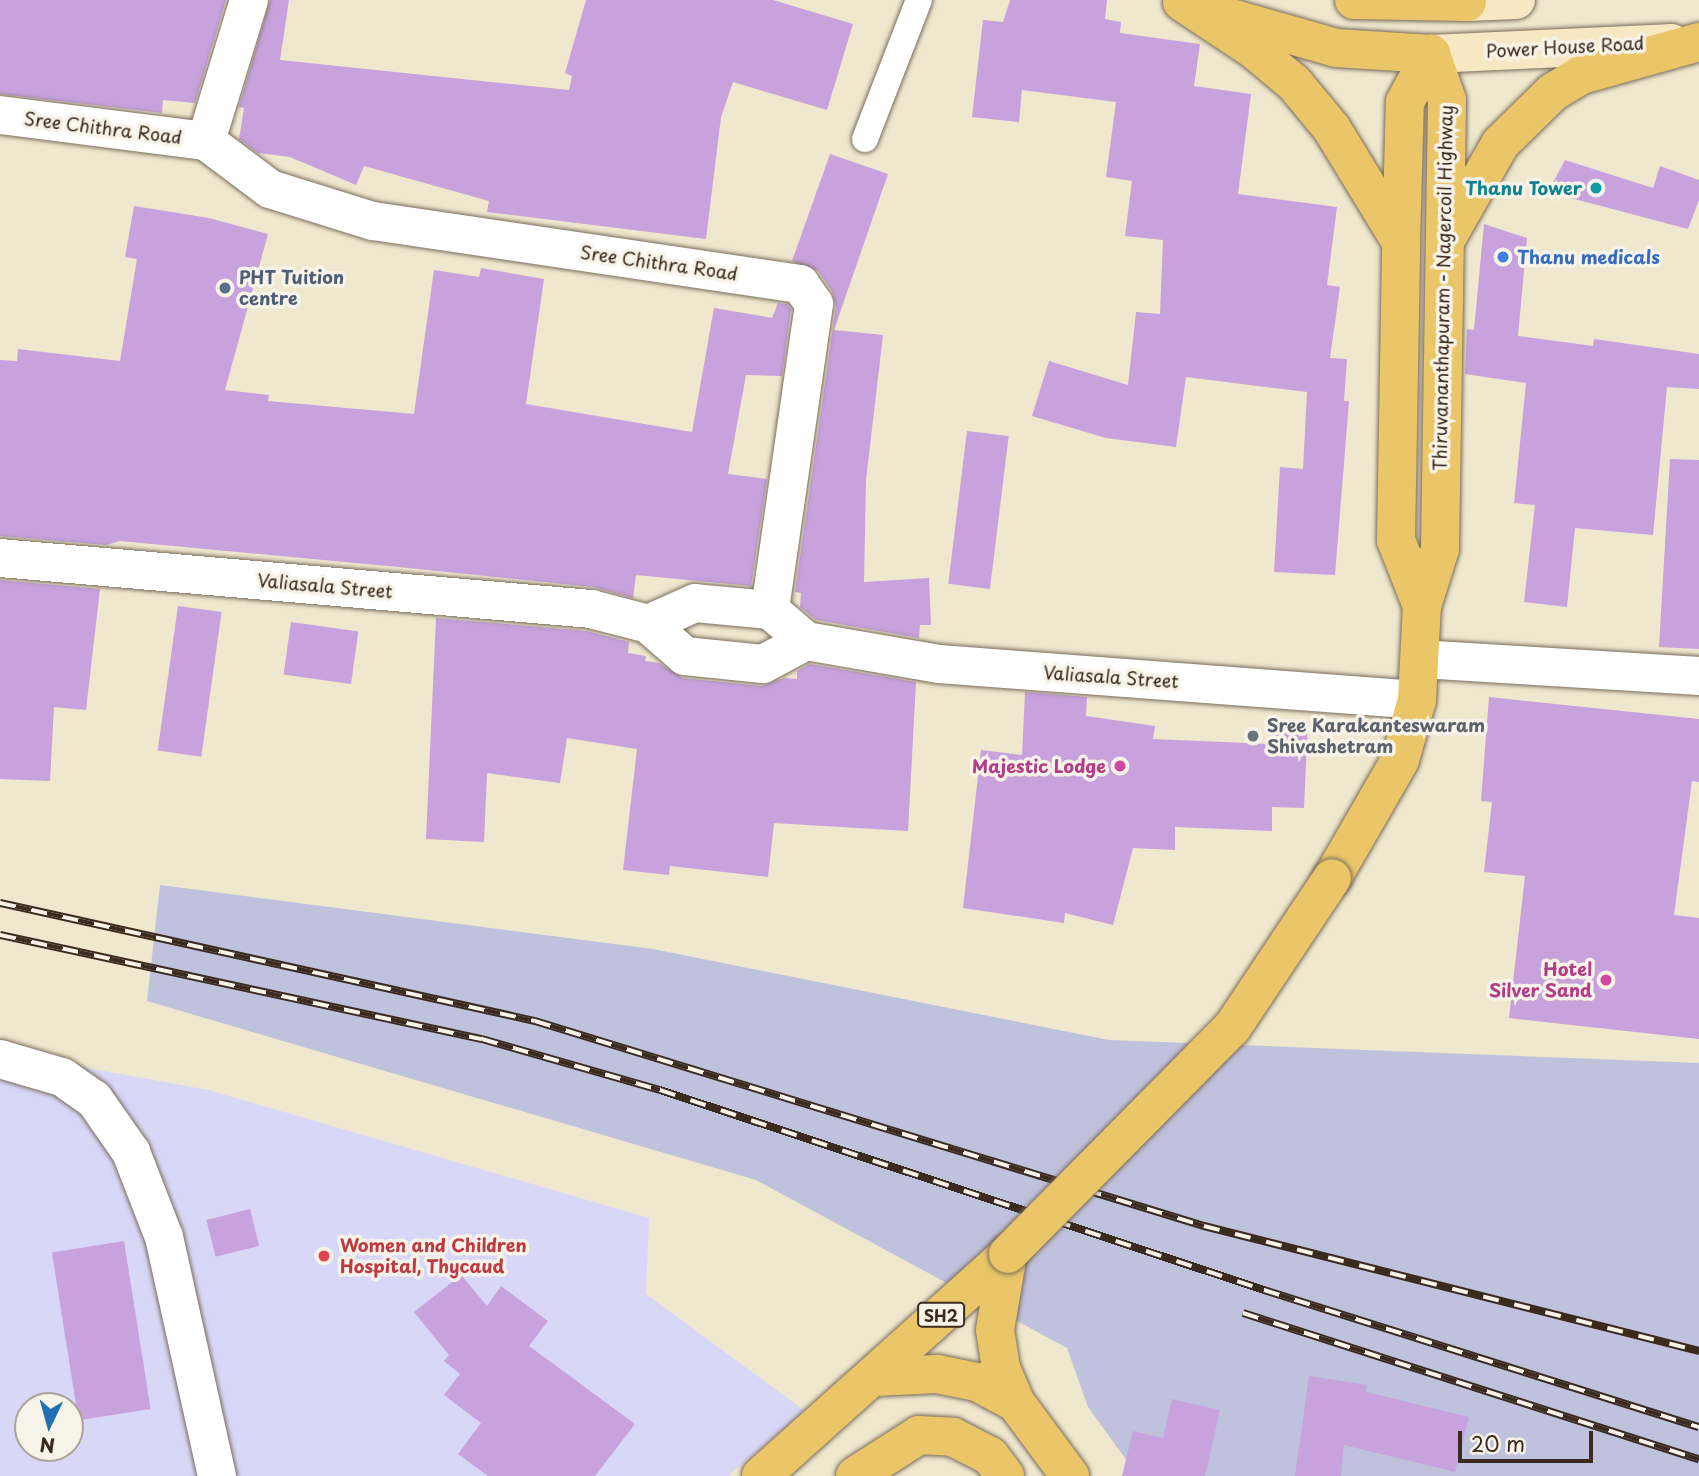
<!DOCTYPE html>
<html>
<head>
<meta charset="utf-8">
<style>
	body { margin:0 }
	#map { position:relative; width:1699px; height:1476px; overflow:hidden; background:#efe7ce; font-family:"Playpen Sans",sans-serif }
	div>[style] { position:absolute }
	.built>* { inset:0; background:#d8d7f8 }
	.industrial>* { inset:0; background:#bfc2dd }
	.building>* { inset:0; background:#c7a2dd; transform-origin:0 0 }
	.roads { filter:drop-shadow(0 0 2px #7a6c5c) drop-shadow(0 0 2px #7a6c5c) }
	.lane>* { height:26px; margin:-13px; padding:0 13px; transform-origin:13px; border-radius:13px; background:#fff }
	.street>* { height:38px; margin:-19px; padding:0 19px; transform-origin:19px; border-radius:19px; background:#fff }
	.secondary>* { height:38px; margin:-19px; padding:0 19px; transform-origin:19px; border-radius:19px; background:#f7e8c3 }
	.primary>* { height:38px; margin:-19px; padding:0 19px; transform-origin:19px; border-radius:19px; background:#eac669 }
	.rail>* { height:8px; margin-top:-4px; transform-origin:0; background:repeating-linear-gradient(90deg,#f7f3e8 0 16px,#3b2a1e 0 32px); box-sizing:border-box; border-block:2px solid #3b2a1e }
	.bridges { filter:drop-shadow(0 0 2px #7a6c5c) drop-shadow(0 0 2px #7a6c5c) }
	.primary-bridge>* { height:38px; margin:-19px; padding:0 19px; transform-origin:19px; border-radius:19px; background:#eac669 }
	.dots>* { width:19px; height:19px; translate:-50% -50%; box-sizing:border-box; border:4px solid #f7f3e8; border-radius:50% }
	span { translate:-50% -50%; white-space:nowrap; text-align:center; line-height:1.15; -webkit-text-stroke:7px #f7f3e8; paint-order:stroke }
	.shield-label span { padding:2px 5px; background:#f7f3e8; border:2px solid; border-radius:5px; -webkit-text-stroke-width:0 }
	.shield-label { font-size:16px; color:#3b2a1e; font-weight:700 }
	.street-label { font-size:18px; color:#3b2a1e }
	.culture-label { font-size:18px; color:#0d838f; font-weight:700 }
	.right { translate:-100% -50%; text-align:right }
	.shop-label { font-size:18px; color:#366cbe; font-weight:700 }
	.left { translate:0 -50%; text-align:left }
	.service-label { font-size:18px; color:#4e5e75; font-weight:700 }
	.worship-label { font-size:18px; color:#5b616d; font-weight:700 }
	.hotel-label { font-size:18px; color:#b23c85; font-weight:700 }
	.health-label { font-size:18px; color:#be3a42; font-weight:700 }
	.north { position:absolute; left:14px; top:1392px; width:70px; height:70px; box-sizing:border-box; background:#f7f3e8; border:2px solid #aca397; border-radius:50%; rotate:185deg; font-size:19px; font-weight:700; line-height:28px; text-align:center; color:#3b2a1e }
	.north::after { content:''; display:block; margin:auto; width:24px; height:32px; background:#1f6fb2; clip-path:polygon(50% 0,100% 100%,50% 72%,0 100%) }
	.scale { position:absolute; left:1458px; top:1431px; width:135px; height:32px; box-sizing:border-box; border:4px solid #3b2a1e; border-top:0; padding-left:9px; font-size:21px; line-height:24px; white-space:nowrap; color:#3b2a1e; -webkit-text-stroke:5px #f7f3e8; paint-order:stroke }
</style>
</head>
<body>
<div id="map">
	<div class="built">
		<i style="clip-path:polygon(evenodd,0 1052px,208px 1090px,649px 1218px,646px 1294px,805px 1411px,728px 1476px,0 1476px,0 1052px,28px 1406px,70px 1406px,70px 1448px,28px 1448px,28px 1406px)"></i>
	</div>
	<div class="industrial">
		<i style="clip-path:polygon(160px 885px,653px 949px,1109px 1040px,1699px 1063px,1699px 1476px,1138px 1476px,1088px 1407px,1067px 1348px,756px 1180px,147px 1001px)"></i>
	</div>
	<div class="building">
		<i style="clip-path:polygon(0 0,226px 0,195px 103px,163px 100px,162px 113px,0 94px)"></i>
		<i style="clip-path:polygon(270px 0,289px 0,280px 60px,569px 90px,572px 76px,565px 73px,586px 0,773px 0,853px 24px,827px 110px,733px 82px,721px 117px,706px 239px,487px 212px,489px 201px,364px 166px,356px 185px,290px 157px,258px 153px,239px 139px,244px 108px,239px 107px)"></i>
		<i style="clip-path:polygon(1010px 0,1107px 0,1105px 19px,1121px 22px,1120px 33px,1200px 44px,1194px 86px,1251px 94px,1238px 194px,1337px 207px,1327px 285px,1340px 287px,1330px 358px,1347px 359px,1344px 401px,1349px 401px,1335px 575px,1274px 572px,1280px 467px,1303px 469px,1307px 392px,1186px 377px,1176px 447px,1106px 438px,1032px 416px,1049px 361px,1128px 385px,1136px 312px,1160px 314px,1163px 240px,1125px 236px,1132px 181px,1106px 177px,1116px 102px,1022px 90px,1019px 122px,972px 117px,983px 20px,1003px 22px)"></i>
		<i style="clip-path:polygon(830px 154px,888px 174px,834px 330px,883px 335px,866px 480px,864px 582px,929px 578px,931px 625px,920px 625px,919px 638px,816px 620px,800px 607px,801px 593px,795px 592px,836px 307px,832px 291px,818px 271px,792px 261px)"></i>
		<i style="clip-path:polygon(1565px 160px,1653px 188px,1660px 166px,1699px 180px,1699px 200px,1688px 229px,1548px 192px)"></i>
		<i style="clip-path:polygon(134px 206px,209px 218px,268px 234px,225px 390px,269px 395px,268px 401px,414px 414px,434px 270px,479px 277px,481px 268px,544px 279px,526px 404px,692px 432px,714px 308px,772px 318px,778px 303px,787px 304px,791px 309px,782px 376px,746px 375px,728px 474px,767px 479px,751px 586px,636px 575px,633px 598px,593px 587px,399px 567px,120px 541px,106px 545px,0 536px,0 360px,17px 361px,18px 349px,120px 361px,137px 259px,125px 257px)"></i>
		<i style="clip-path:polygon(1484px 224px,1527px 238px,1518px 336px,1593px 346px,1594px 339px,1699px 354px,1699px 389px,1667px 387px,1653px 535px,1575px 528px,1567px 607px,1524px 602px,1535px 505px,1514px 503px,1526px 383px,1465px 374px,1467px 329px,1474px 330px)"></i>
		<i style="left:967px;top:431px;width:42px;height:154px;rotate:7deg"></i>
		<i style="clip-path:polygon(1670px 459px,1699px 460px,1699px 649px,1659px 647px)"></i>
		<i style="clip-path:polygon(0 580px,100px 589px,86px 710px,54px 707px,50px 781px,0 779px)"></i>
		<i style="left:178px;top:606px;width:44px;height:146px;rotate:8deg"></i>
		<i style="clip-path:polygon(436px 618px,587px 631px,629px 642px,628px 653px,646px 656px,645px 661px,659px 663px,683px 678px,762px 686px,784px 678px,797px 679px,797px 671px,810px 664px,916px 682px,908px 831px,774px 823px,768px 877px,670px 866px,669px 875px,623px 870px,637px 749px,567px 738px,560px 783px,487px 773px,484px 842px,426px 839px)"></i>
		<i style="left:291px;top:622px;width:68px;height:53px;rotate:8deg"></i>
		<i style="clip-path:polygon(1025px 692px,1087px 697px,1086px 716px,1155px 726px,1153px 739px,1270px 744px,1271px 720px,1308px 721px,1304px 808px,1272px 807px,1272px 831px,1175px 827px,1175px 850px,1133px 848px,1113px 925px,1065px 913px,1064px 923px,963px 908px,981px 750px,1022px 755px)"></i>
		<i style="clip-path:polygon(1489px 697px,1699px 719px,1699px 782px,1692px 781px,1674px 915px,1699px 918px,1699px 1039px,1509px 1018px,1525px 876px,1484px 872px,1492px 802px,1481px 801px)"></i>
		<i style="left:250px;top:1209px;width:38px;height:45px;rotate:76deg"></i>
		<i style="left:124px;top:1241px;width:170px;height:73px;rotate:81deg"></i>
		<i style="clip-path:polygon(461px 1275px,487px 1306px,501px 1286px,548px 1321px,529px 1346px,635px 1424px,595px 1476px,488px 1476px,458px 1454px,481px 1423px,444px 1395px,460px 1374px,444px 1361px,449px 1355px,414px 1312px)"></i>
		<i style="clip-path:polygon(1309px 1376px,1367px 1385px,1366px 1392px,1469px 1417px,1455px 1472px,1344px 1445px,1341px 1476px,1295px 1476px)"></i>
		<i style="clip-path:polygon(1172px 1399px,1220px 1410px,1205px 1476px,1122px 1476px,1133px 1431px,1163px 1438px)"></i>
	</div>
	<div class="roads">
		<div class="lane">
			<i style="left:865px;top:139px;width:149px;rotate:-68.8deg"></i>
		</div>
		<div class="street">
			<i style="left:0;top:115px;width:208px;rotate:7.2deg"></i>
			<i style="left:206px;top:141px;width:80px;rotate:36.9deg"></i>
			<i style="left:270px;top:189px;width:108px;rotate:17.3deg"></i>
			<i style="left:373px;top:221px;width:432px;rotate:8.4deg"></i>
			<i style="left:800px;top:284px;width:24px;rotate:55deg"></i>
			<i style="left:814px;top:304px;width:309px;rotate:98.2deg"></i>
			<i style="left:206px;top:141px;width:147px;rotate:-73deg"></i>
			<i style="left:0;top:558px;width:593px;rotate:4.93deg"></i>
			<i style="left:591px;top:609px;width:59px;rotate:14.7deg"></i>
			<i style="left:648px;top:624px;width:49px;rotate:40.9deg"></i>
			<i style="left:685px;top:656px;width:78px;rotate:5.9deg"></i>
			<i style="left:763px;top:664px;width:49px;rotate:-28.1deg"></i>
			<i style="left:806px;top:641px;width:48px;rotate:-139.3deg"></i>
			<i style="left:770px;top:610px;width:75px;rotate:-174.7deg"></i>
			<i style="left:695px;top:603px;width:51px;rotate:155.9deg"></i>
			<i style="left:806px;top:641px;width:135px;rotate:9.8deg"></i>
			<i style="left:939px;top:664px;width:479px;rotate:4.3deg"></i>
			<i style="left:1421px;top:659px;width:279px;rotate:3.5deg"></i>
			<i style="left:0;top:1059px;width:65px;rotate:16.2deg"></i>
			<i style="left:62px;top:1077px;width:39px;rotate:35deg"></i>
			<i style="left:94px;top:1099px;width:65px;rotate:55.1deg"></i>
			<i style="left:131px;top:1152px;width:91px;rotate:68.8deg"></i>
			<i style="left:164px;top:1237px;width:245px;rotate:77.5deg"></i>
		</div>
		<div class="secondary">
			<i style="left:1467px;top:2px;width:49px;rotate:-2.3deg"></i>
			<i style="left:1431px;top:54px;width:241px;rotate:-2.6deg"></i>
		</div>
		<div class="primary">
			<i style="left:1354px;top:0;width:113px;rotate:1deg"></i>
			<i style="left:1182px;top:2px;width:85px;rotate:33.5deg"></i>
			<i style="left:1253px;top:49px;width:53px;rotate:39.7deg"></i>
			<i style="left:1294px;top:83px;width:60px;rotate:50.4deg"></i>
			<i style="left:1332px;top:129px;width:132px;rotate:58.6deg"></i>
			<i style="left:1224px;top:16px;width:116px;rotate:15.9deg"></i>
			<i style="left:1336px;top:48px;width:95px;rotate:3.6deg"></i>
			<i style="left:1445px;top:241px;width:112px;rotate:-60.4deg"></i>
			<i style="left:1500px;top:144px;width:74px;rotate:-44.5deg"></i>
			<i style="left:1553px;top:92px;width:33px;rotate:-31deg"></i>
			<i style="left:1581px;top:75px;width:123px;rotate:-15.6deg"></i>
			<i style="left:1422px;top:606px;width:71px;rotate:-111.5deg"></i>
			<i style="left:1396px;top:540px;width:298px;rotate:-89deg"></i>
			<i style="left:1401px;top:242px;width:140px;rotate:-88.4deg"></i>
			<i style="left:1405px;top:102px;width:55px;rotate:-61.6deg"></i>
			<i style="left:1332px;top:878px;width:136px;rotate:-60deg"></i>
			<i style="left:1400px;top:760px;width:62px;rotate:-74.2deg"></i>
			<i style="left:1417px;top:700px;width:94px;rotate:-87deg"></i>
			<i style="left:1422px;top:606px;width:60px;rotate:-72.5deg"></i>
			<i style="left:1440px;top:549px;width:449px;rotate:-89.1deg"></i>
			<i style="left:1447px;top:100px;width:49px;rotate:-109.2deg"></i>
			<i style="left:1008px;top:1254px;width:77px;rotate:99.7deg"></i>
			<i style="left:995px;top:1330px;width:38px;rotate:81deg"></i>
			<i style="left:1001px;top:1368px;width:38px;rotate:67deg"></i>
			<i style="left:1016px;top:1403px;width:91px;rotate:53.5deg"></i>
			<i style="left:875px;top:1377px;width:62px;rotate:-2.8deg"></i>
			<i style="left:937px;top:1374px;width:41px;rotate:11.3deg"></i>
			<i style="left:977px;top:1382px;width:44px;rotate:28.3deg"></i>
			<i style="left:761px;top:1476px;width:332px;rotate:-41.9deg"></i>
			<i style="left:855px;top:1476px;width:76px;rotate:-32.6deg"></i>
			<i style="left:919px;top:1435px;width:34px;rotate:3deg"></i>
			<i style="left:953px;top:1437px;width:42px;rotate:27.2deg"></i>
			<i style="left:990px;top:1456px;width:25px;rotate:53deg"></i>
		</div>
	</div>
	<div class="rail">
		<i style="left:0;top:903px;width:548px;rotate:12.44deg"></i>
		<i style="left:535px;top:1021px;width:700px;rotate:17.04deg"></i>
		<i style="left:1204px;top:1226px;width:511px;rotate:14.17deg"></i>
		<i style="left:0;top:935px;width:493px;rotate:12.2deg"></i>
		<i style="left:482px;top:1039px;width:185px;rotate:16deg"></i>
		<i style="left:660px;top:1090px;width:636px;rotate:18.32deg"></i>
		<i style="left:1264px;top:1290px;width:456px;rotate:17.5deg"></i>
		<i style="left:1243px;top:1313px;width:479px;rotate:17.8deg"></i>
	</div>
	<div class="bridges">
		<div class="primary-bridge">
			<i style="left:1008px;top:1254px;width:318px;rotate:-45.3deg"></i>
			<i style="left:1232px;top:1028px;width:180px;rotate:-56.3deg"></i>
		</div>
	</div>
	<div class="dots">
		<i style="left:1596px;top:188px;background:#0f9aa8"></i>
		<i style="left:1503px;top:257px;background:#3f7fe0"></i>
		<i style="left:225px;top:288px;background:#5c6f8a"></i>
		<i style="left:1253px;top:736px;background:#6b7280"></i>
		<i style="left:1120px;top:766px;background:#d1479c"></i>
		<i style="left:1606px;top:980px;background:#d1479c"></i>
		<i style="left:324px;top:1256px;background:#e0444e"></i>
	</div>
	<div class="shield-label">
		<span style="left:941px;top:1315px">SH2</span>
	</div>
	<div class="street-label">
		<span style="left:1565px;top:47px;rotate:-3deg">Power House Road</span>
		<span style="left:103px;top:128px;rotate:7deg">Sree Chithra Road</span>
		<span style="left:659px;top:263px;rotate:8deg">Sree Chithra Road</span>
		<span style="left:1443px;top:288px;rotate:-89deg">Thiruvananthapuram - Nagercoil Highway</span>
		<span style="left:325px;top:586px;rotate:5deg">Valiasala Street</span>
		<span style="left:1111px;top:677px;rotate:4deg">Valiasala Street</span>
	</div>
	<div class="culture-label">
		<span class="right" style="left:1582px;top:188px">Thanu Tower</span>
	</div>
	<div class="shop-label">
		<span class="left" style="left:1517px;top:257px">Thanu medicals</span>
	</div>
	<div class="service-label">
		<span class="left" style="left:239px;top:288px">PHT Tuition<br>centre</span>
	</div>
	<div class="worship-label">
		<span class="left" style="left:1267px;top:736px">Sree Karakanteswaram<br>Shivashetram</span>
	</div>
	<div class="hotel-label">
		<span class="right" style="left:1106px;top:766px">Majestic Lodge</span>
		<span class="right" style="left:1592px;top:980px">Hotel<br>Silver Sand</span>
	</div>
	<div class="health-label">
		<span class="left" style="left:340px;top:1256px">Women and Children<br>Hospital, Thycaud</span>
	</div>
	<div class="north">N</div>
	<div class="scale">20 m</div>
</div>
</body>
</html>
